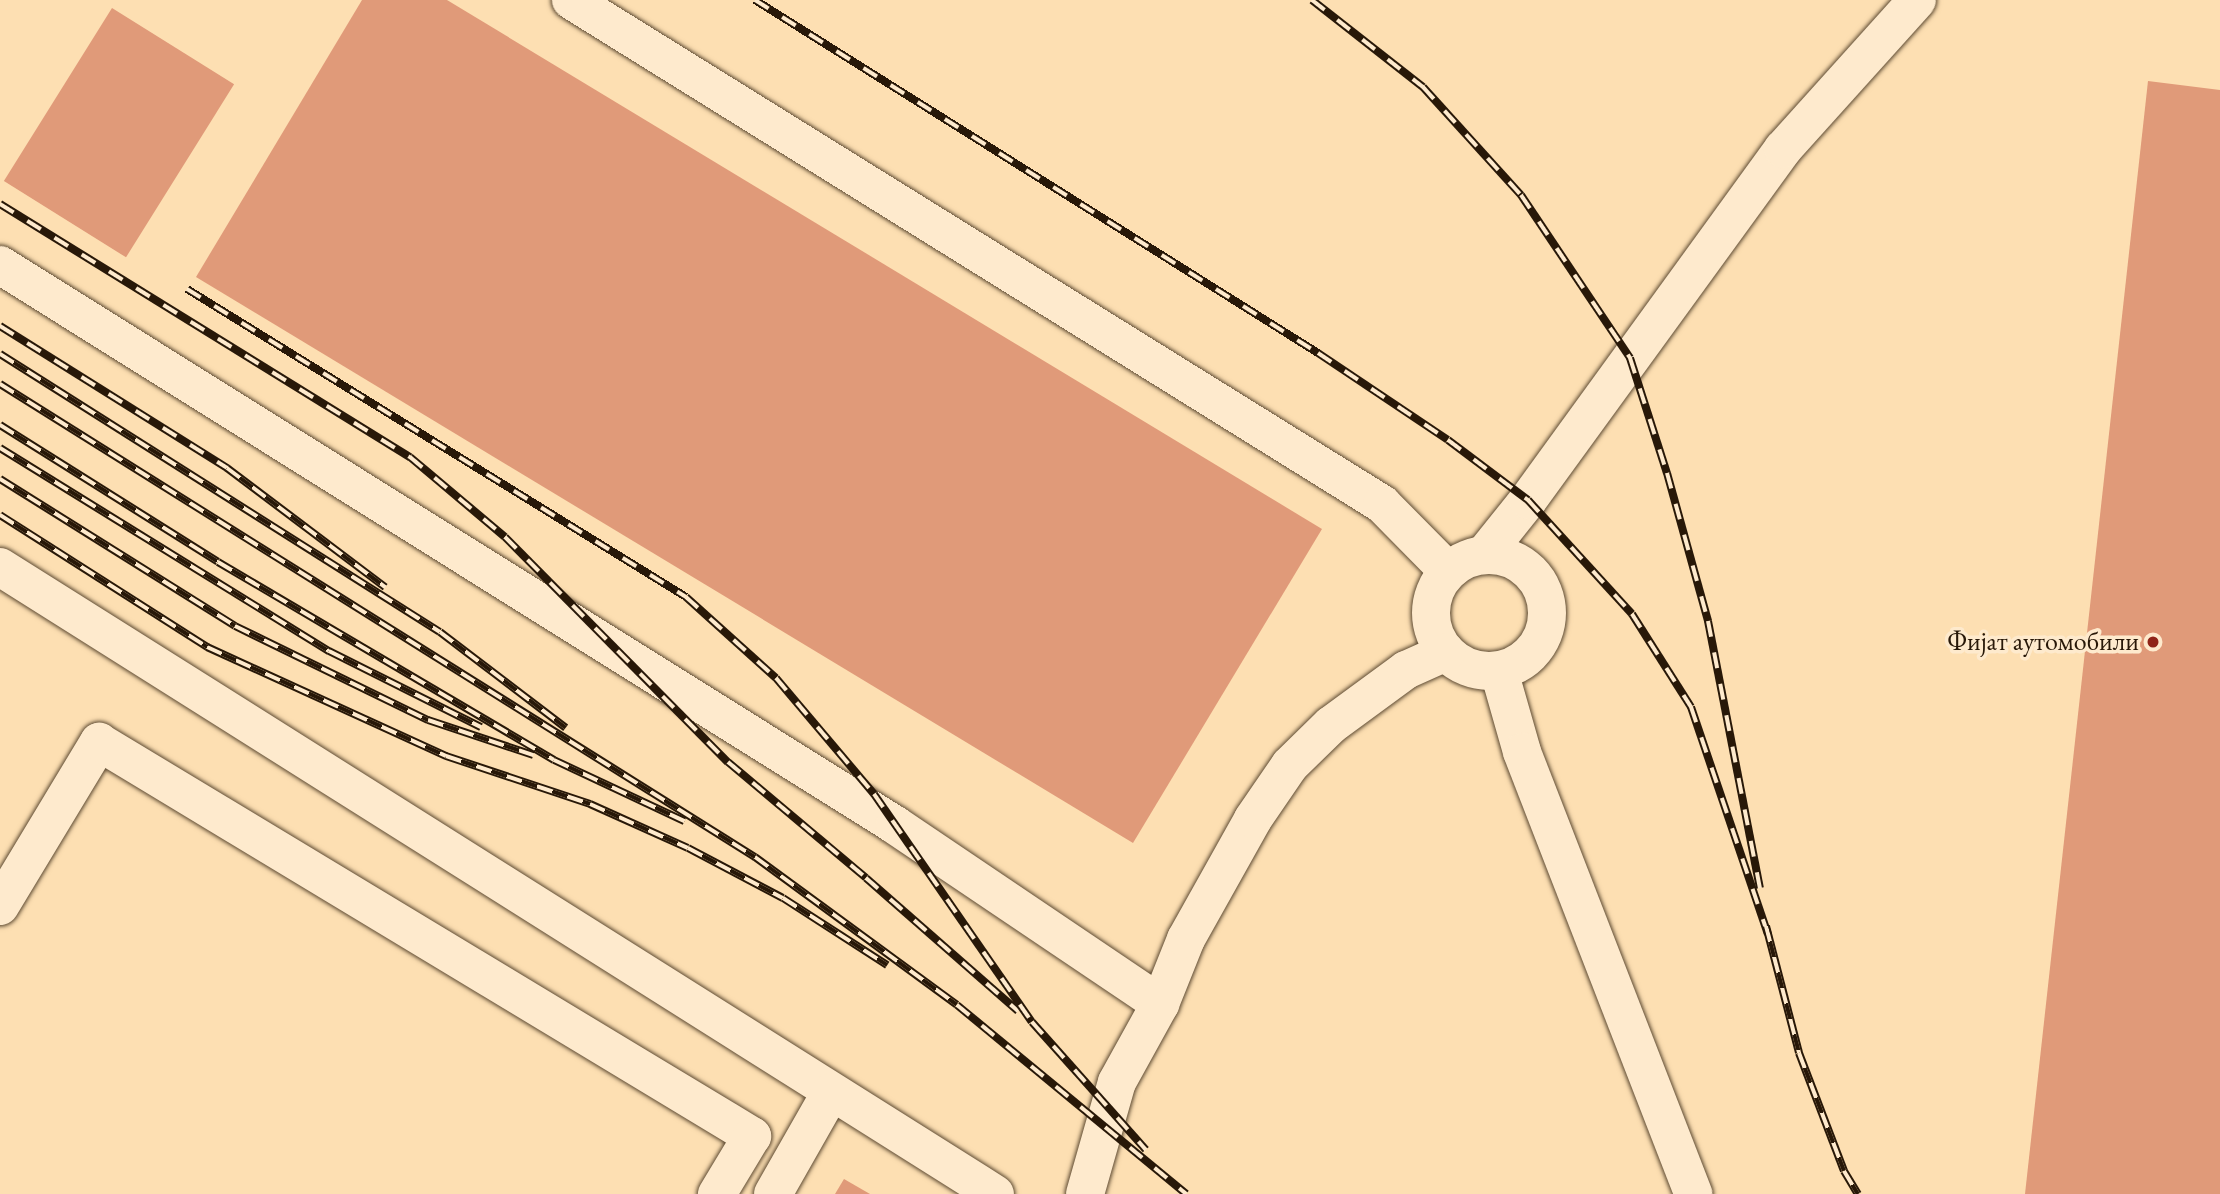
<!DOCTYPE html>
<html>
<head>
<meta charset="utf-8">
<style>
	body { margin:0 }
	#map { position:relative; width:2220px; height:1194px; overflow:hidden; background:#fddfb2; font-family:"EB Garamond",serif }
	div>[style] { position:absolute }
	.building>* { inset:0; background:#e09a79; transform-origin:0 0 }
	.roads { filter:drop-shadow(0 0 2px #5d4a32) drop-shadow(0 0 2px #5d4a32) }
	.minor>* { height:38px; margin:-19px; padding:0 19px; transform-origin:19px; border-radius:19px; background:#feeacd }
	.minor>.ring { margin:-19px; padding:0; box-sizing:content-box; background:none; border:38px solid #feeacd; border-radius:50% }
	.rail>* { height:8px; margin-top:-4px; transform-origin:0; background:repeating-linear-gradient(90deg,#feeacd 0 16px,#281808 0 32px); box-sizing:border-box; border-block:2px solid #281808 }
	.dots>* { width:19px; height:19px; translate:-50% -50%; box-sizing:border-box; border:4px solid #feeacd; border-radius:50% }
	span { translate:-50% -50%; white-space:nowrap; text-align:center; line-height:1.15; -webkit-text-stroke:7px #feeacd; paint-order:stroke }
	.poi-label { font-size:26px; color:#281808 }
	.right { translate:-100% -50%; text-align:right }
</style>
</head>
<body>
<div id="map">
	<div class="building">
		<i style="clip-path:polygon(362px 0,447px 0,1322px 529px,1133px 843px,196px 277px)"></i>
		<i style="left:112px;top:8px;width:144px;height:204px;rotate:32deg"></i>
		<i style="clip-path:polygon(2148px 81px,2220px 90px,2220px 1194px,2025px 1194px)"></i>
		<i style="clip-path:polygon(844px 1179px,870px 1194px,835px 1194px)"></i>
	</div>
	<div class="roads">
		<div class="minor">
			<i style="left:571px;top:0;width:955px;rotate:31.86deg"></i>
			<i style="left:1382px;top:504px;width:94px;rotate:45.4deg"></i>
			<i style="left:0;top:265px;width:1056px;rotate:32.03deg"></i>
			<i style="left:895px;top:825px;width:320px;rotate:34deg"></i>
			<i style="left:1484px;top:555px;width:70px;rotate:-51.3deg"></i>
			<i style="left:1528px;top:500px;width:434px;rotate:-54deg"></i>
			<i style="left:1783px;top:149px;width:200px;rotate:-48deg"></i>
			<i class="ring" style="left:1431px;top:555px;width:78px;height:78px"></i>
			<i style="left:0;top:567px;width:1176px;rotate:32.22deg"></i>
			<i style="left:1499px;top:671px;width:84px;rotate:74.1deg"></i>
			<i style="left:1522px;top:752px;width:474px;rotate:68.8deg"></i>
			<i style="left:0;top:906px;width:192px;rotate:-58.9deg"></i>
			<i style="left:99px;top:742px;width:763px;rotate:31.11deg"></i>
			<i style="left:752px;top:1136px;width:68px;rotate:121.1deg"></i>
			<i style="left:773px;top:1194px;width:117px;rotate:-60.4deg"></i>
			<i style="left:1085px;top:1194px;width:116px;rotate:-74.1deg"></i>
			<i style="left:1117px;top:1082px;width:89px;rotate:-61.1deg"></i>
			<i style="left:1160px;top:1004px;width:70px;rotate:-68.2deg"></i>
			<i style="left:1186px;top:939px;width:137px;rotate:-60.8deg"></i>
			<i style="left:1253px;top:819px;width:65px;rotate:-55.6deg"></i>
			<i style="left:1290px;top:765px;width:57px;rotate:-44.3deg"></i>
			<i style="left:1331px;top:725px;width:93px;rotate:-36.3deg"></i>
			<i style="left:1406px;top:670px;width:44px;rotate:-24.2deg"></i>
		</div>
	</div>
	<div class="rail">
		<i style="left:755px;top:0;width:665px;rotate:32.09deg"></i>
		<i style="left:1318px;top:353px;width:156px;rotate:33.8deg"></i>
		<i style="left:1448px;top:440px;width:100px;rotate:36.9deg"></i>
		<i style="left:1528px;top:500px;width:154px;rotate:47.6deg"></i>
		<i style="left:1632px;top:614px;width:110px;rotate:57.6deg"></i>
		<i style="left:1691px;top:707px;width:240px;rotate:71.3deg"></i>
		<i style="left:1312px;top:0;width:141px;rotate:38.1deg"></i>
		<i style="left:1423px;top:87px;width:146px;rotate:47.8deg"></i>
		<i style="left:1521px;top:195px;width:196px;rotate:56.2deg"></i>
		<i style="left:1630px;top:358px;width:121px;rotate:72.2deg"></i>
		<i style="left:1667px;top:473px;width:154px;rotate:74.5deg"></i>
		<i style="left:1708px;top:621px;width:272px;rotate:79deg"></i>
		<i style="left:0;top:204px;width:482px;rotate:31.7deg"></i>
		<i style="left:410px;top:457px;width:124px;rotate:40.1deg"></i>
		<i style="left:505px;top:537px;width:317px;rotate:45.3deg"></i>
		<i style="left:728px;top:762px;width:180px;rotate:40deg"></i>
		<i style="left:866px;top:878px;width:202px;rotate:41.2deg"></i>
		<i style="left:187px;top:289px;width:586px;rotate:31.68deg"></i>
		<i style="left:686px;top:597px;width:121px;rotate:42deg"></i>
		<i style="left:776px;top:678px;width:152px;rotate:49.8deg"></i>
		<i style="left:874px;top:794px;width:277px;rotate:55.3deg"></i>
		<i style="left:1032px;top:1022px;width:171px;rotate:48.3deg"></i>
		<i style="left:0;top:326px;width:268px;rotate:32deg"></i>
		<i style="left:227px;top:468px;width:198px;rotate:37deg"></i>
		<i style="left:0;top:354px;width:520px;rotate:32.29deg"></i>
		<i style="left:440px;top:632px;width:158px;rotate:37.3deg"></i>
		<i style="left:0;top:384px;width:891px;rotate:32.07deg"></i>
		<i style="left:755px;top:857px;width:250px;rotate:36.2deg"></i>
		<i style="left:957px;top:1005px;width:297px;rotate:39.5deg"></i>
		<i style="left:0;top:425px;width:257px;rotate:32.1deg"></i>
		<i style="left:218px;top:562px;width:390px;rotate:30.5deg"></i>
		<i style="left:554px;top:760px;width:144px;rotate:25.1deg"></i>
		<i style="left:0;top:448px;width:387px;rotate:31.7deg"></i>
		<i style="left:329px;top:651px;width:170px;rotate:26.6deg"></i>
		<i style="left:0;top:479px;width:277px;rotate:32deg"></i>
		<i style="left:235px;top:626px;width:215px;rotate:26deg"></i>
		<i style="left:428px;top:720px;width:111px;rotate:18.4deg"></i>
		<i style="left:0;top:515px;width:246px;rotate:32.5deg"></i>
		<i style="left:207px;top:647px;width:263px;rotate:24.5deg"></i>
		<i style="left:446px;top:756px;width:152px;rotate:18.4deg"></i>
		<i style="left:590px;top:804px;width:107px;rotate:24.2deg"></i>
		<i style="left:688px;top:848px;width:107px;rotate:27.8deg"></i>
		<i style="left:783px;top:898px;width:124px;rotate:32.8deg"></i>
		<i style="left:1766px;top:926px;width:131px;rotate:75.4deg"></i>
		<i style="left:1799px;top:1053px;width:126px;rotate:69.1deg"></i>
		<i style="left:1844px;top:1171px;width:27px;rotate:59deg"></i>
	</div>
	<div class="dots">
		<i style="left:2153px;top:642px;background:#8f2418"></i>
	</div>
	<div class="poi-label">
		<span class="right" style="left:2139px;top:642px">Фијат аутомобили</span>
	</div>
</div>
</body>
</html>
